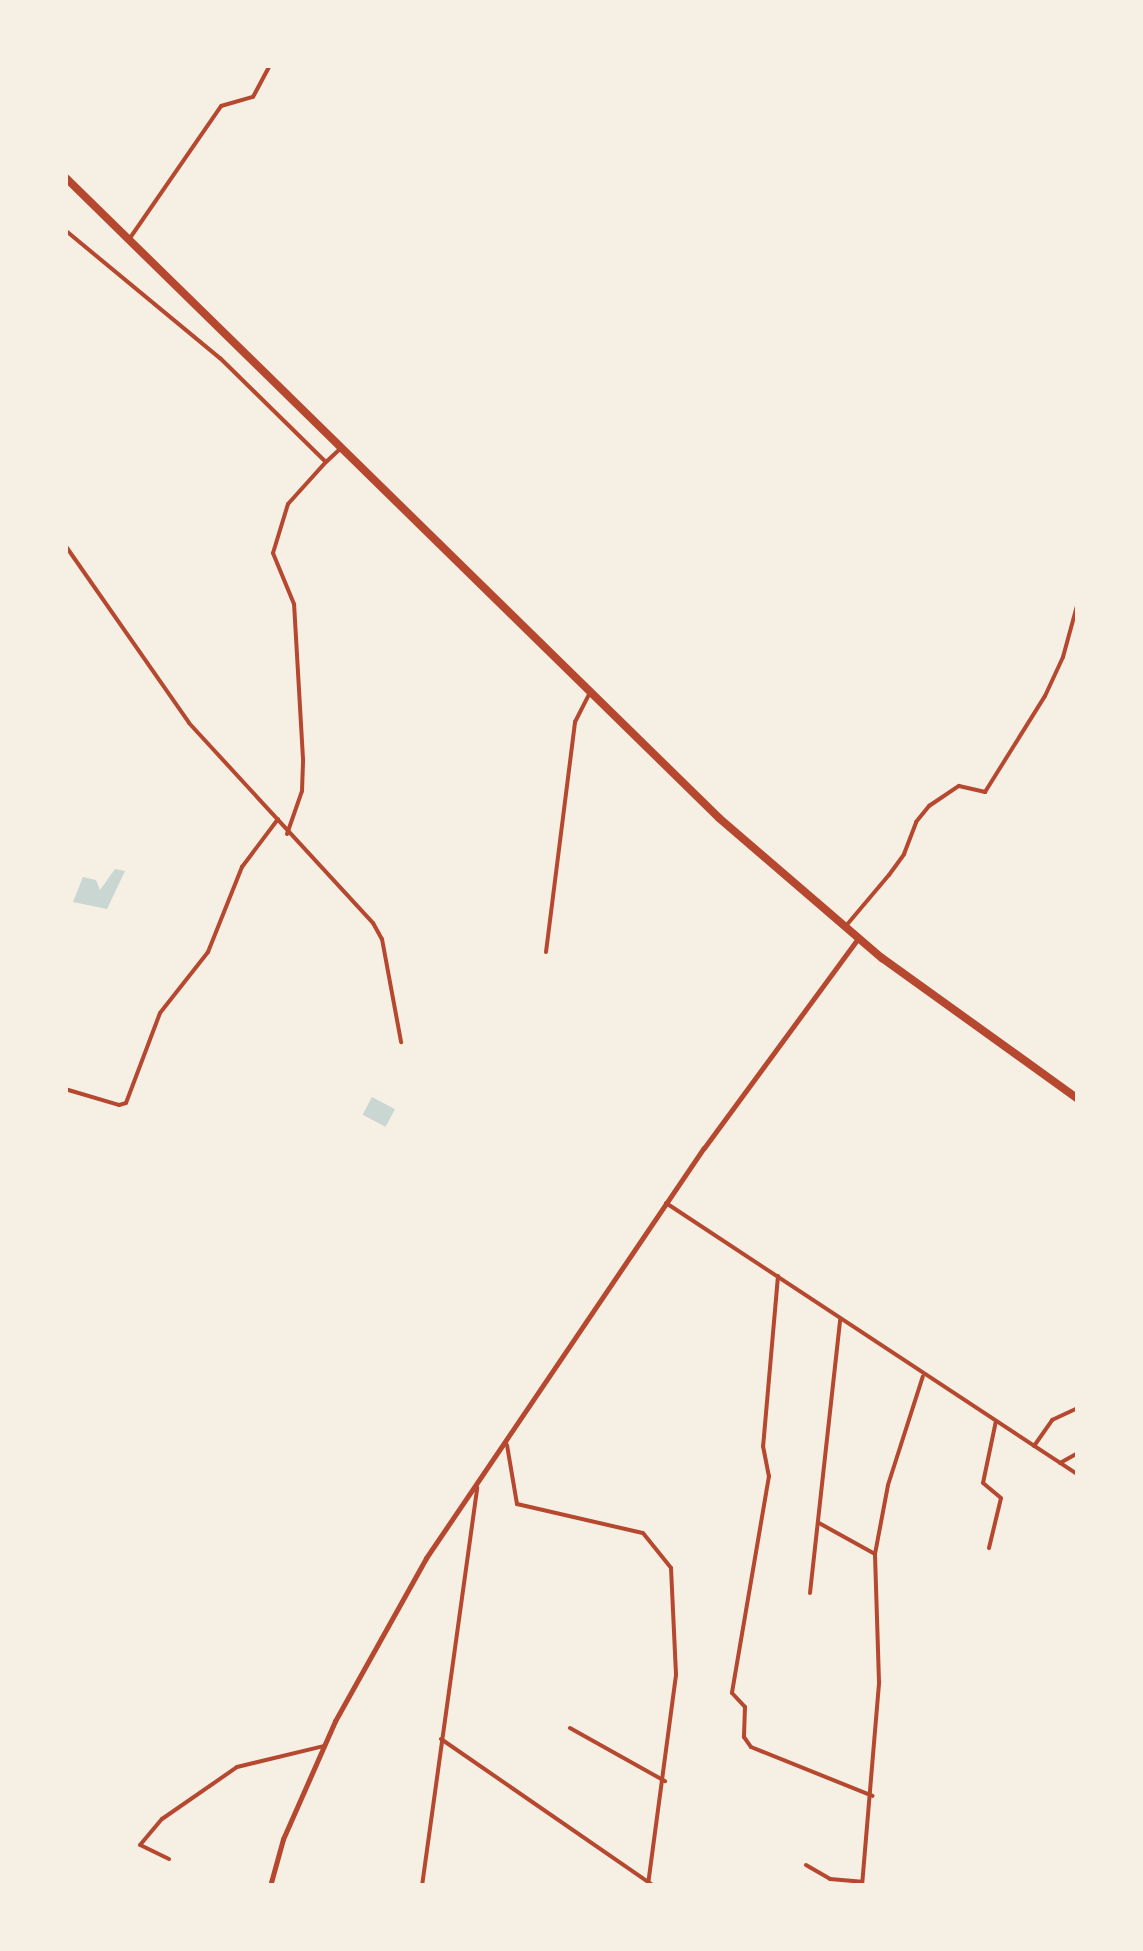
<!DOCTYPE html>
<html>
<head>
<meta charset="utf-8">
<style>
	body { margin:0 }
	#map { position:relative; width:1143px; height:1951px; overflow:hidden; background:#f6efe4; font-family:Literata,serif }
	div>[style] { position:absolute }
	.water>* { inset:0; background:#c9d6d2; transform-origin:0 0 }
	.pedestrian>* { height:4px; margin:-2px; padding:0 2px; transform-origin:2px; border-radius:2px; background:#b5482f }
	.minor>* { height:4px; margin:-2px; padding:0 2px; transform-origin:2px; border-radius:2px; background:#b5482f }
	.tertiary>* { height:5px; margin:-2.5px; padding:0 2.5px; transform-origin:2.5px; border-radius:2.5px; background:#b5482f }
	.trunk>* { height:8px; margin:-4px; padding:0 4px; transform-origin:4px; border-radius:4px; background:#b5482f }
	span { translate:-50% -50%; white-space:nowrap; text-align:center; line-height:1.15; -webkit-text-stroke:8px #f6efe4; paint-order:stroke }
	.frame { position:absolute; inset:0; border:68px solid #f6efe4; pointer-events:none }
</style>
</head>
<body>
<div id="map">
	<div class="water">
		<i style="clip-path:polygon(115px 869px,125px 871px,107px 909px,73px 902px,83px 877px,96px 880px,100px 890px)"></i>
		<i style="left:372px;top:1097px;width:26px;height:20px;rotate:28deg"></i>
	</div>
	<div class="pedestrian">
		<i style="left:546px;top:952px;width:232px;rotate:-82.8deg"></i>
		<i style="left:575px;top:722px;width:34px;rotate:-63deg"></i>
	</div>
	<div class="minor">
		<i style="left:65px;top:230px;width:201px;rotate:39.6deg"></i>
		<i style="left:220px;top:358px;width:148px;rotate:44.5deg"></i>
		<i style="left:326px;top:462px;width:21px;rotate:-43deg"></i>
		<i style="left:130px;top:238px;width:160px;rotate:-55.4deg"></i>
		<i style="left:221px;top:106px;width:33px;rotate:-16deg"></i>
		<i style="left:253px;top:97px;width:36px;rotate:-62deg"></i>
		<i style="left:65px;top:545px;width:217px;rotate:55.1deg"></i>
		<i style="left:189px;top:723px;width:272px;rotate:47.4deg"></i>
		<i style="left:373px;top:923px;width:18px;rotate:61deg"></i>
		<i style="left:382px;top:939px;width:105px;rotate:79.5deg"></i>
		<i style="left:287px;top:834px;width:46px;rotate:-70.8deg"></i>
		<i style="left:302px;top:791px;width:32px;rotate:-88deg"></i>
		<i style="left:303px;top:759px;width:155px;rotate:-93.3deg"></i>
		<i style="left:294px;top:604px;width:55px;rotate:-112.4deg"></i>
		<i style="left:273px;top:553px;width:51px;rotate:-73deg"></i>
		<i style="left:288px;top:504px;width:57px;rotate:-47.9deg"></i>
		<i style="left:845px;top:927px;width:68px;rotate:-49.8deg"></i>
		<i style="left:889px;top:875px;width:26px;rotate:-54deg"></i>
		<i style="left:904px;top:854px;width:34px;rotate:-69deg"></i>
		<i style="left:916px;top:822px;width:21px;rotate:-51deg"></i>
		<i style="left:929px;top:806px;width:36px;rotate:-34deg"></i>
		<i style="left:959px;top:786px;width:27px;rotate:13deg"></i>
		<i style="left:985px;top:792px;width:113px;rotate:-58deg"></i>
		<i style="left:1045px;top:696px;width:43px;rotate:-65.2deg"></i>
		<i style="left:1063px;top:657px;width:57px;rotate:-74.7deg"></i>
		<i style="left:65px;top:1089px;width:56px;rotate:16.5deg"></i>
		<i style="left:119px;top:1105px;width:7px;rotate:-16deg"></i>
		<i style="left:126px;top:1103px;width:96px;rotate:-69.3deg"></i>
		<i style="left:160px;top:1013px;width:78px;rotate:-51.8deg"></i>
		<i style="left:208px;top:952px;width:92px;rotate:-68.2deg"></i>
		<i style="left:242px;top:867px;width:60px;rotate:-53.1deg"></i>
		<i style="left:666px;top:1203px;width:494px;rotate:33.4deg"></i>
		<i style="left:778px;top:1276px;width:171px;rotate:95deg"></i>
		<i style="left:763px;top:1446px;width:31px;rotate:79deg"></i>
		<i style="left:769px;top:1476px;width:220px;rotate:99.7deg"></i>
		<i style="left:732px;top:1693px;width:19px;rotate:47deg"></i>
		<i style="left:745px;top:1707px;width:30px;rotate:92deg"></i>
		<i style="left:744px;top:1737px;width:12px;rotate:55deg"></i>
		<i style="left:751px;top:1747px;width:131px;rotate:21.9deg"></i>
		<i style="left:507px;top:1445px;width:60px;rotate:80.4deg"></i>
		<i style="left:517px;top:1504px;width:129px;rotate:13deg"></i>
		<i style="left:643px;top:1533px;width:45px;rotate:51.3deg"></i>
		<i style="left:671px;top:1568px;width:107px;rotate:87.3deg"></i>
		<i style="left:676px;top:1675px;width:213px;rotate:97.6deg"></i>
		<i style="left:1034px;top:1446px;width:32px;rotate:-55deg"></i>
		<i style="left:1052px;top:1420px;width:29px;rotate:-25deg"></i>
		<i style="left:1060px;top:1463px;width:21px;rotate:-29deg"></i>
		<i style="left:819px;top:1523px;width:64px;rotate:29deg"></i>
		<i style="left:989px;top:1548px;width:51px;rotate:-76.5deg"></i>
		<i style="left:1001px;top:1498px;width:23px;rotate:-140deg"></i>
		<i style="left:983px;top:1483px;width:63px;rotate:-78.2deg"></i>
		<i style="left:810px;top:1593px;width:275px;rotate:-83.7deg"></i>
		<i style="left:570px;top:1728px;width:109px;rotate:29.2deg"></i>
		<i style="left:441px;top:1739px;width:259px;rotate:34.6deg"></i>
		<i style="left:169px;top:1859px;width:32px;rotate:-154deg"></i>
		<i style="left:140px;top:1845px;width:34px;rotate:-50deg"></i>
		<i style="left:162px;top:1819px;width:91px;rotate:-34.7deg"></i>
		<i style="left:237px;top:1767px;width:89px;rotate:-13.6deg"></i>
		<i style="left:806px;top:1865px;width:28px;rotate:30deg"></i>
		<i style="left:830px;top:1879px;width:32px;rotate:5deg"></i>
		<i style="left:422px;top:1886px;width:402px;rotate:-82.1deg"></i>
		<i style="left:862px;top:1886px;width:205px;rotate:-85.2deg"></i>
		<i style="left:879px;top:1682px;width:128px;rotate:-91.8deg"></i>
		<i style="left:875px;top:1554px;width:70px;rotate:-79.3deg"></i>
		<i style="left:888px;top:1485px;width:114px;rotate:-72.2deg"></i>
	</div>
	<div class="tertiary">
		<i style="left:270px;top:1886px;width:49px;rotate:-74.5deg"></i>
		<i style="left:283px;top:1839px;width:129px;rotate:-66.2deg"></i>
		<i style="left:335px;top:1721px;width:187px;rotate:-60.8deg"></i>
		<i style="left:426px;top:1558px;width:495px;rotate:-55.9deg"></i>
		<i style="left:704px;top:1148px;width:260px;rotate:-53.7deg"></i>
	</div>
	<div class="trunk">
		<i style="left:65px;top:177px;width:916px;rotate:44.42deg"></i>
		<i style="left:719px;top:818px;width:215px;rotate:40.7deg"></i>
		<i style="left:882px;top:958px;width:241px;rotate:35.7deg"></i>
	</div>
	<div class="frame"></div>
</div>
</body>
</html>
